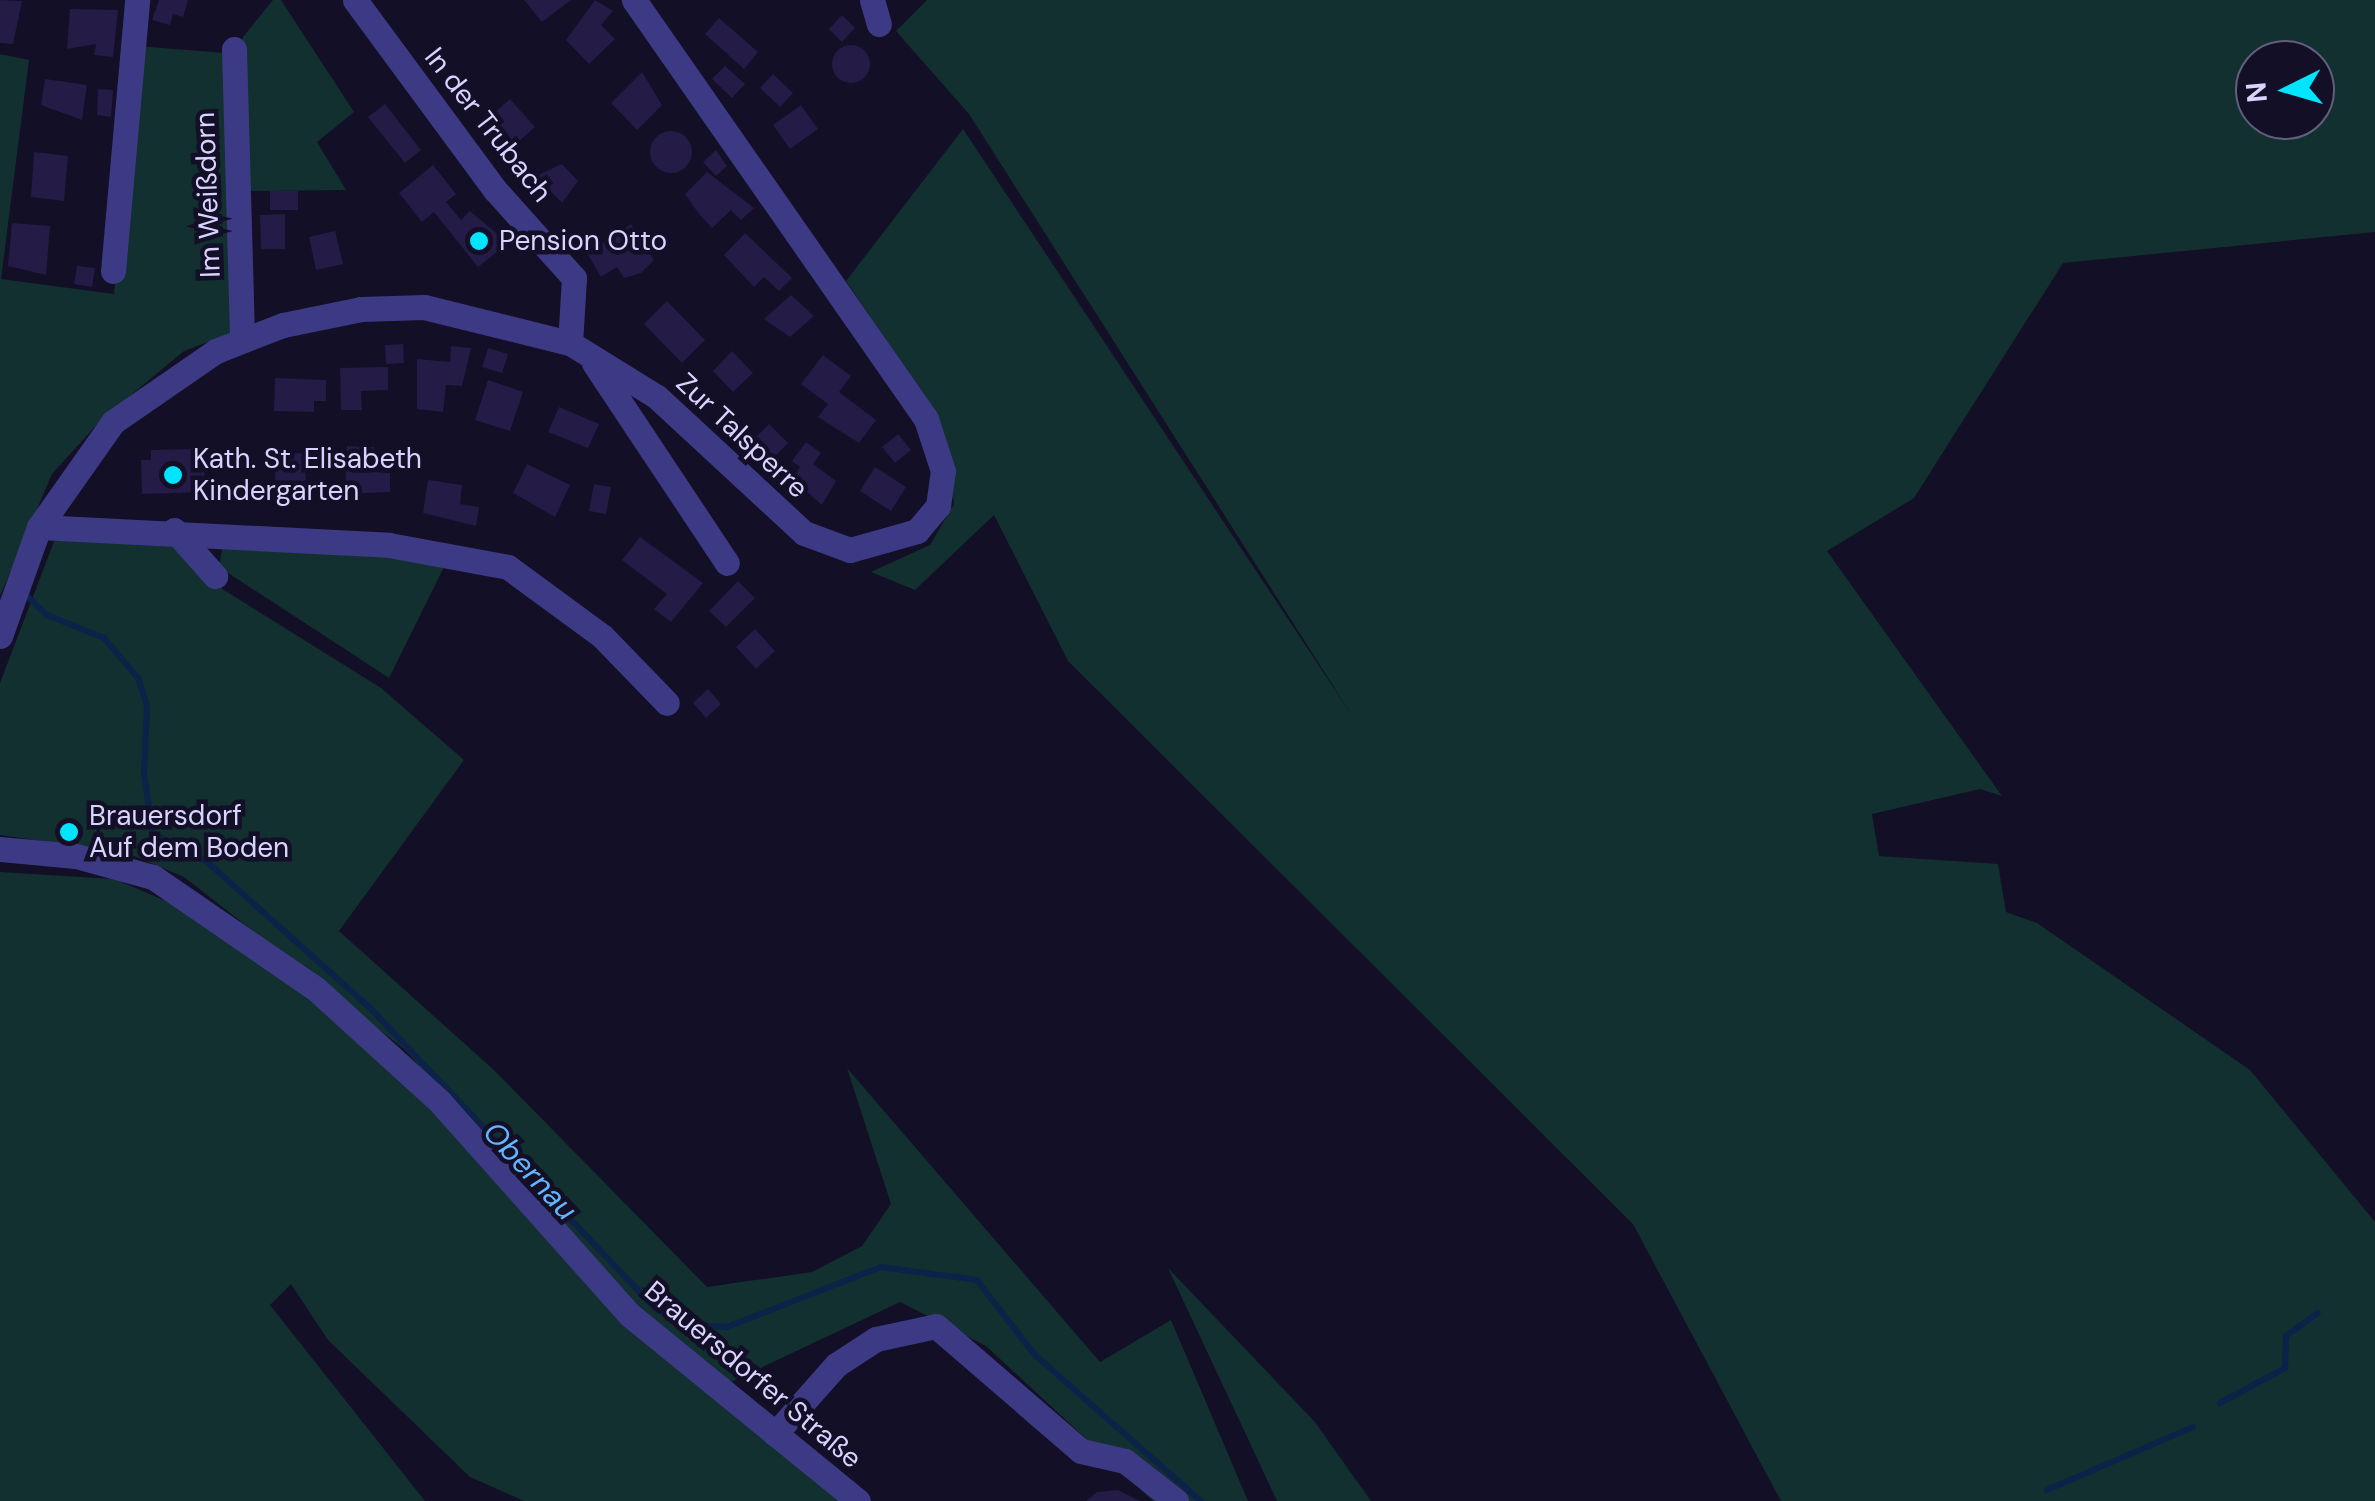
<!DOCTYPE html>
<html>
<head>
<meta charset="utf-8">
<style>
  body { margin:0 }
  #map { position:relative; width:2375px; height:1501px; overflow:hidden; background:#130f26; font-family:"DM Sans",sans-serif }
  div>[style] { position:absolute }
  .green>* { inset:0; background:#12302f }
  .stream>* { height:6px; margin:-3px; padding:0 3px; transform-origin:3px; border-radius:3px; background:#0c2248 }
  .building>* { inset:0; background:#241b47 }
  .round { border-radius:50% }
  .minor>* { height:25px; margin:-12.5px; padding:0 12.5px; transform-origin:12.5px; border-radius:12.5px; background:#3d3a85 }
  .dots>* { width:28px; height:28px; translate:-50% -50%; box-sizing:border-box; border:5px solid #130f26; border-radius:50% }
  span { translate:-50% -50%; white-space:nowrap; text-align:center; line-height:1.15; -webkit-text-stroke:9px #130f26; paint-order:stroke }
  .street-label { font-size:28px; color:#d9d4ff }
  .poi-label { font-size:28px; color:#d9d4ff }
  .left { translate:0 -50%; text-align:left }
  .water-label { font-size:30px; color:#62b6ff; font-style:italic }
  .north { position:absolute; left:2235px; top:40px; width:100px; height:100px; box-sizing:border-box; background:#130f26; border:2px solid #625e7d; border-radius:50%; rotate:265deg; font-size:28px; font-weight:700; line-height:40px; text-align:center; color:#d9d4ff }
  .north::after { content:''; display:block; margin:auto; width:35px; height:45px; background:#00e5ff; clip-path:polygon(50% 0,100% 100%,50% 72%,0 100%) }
</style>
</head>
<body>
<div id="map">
  <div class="green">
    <div style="clip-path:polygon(273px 0,281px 0,354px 112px,317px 142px,346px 190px,248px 191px,240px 41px)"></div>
    <div style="clip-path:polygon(evenodd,927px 0,2375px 0,2375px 232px,2063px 263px,1914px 498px,1827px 551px,2002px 796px,1980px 789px,1872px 814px,1879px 856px,1998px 864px,2006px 912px,2037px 923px,2250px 1070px,2375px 1222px,2375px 1501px,1781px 1501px,1633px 1224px,1068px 661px,994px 515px,915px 590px,871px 572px,930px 545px,954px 504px,939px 418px,846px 281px,963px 129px,1353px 717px,969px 114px,896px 31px,927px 0,2255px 60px,2315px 60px,2315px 120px,2255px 120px,2255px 60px)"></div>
    <div style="clip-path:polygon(136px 46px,226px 53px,237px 331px,184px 351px,101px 420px,52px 474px,0 596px,0 54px,29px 60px,1px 279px,114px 294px)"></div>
    <div style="clip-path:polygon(55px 539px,168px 541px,208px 580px,381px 688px,464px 760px,339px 931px,495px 1071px,707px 1287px,812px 1272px,862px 1246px,891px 1204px,847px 1068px,1100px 1362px,1171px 1320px,1248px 1501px,1153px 1501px,986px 1346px,900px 1302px,729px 1383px,633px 1303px,404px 1049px,184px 877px,127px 853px,0 835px,0 683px)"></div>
    <div style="clip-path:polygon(222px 549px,347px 551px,447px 561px,389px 678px,219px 567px)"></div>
    <div style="clip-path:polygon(0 872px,114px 879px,171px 903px,274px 973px,379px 1053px,841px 1501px,524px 1501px,470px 1477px,328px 1340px,291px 1284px,270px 1305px,425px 1501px,0 1501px)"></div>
    <div style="clip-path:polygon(1168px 1268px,1314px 1421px,1371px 1501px,1277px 1501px)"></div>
  </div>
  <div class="stream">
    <div style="left:24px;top:593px;width:32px;rotate:44deg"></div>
    <div style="left:47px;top:615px;width:61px;rotate:22deg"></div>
    <div style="left:104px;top:638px;width:52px;rotate:49.6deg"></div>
    <div style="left:138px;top:678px;width:28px;rotate:72deg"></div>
    <div style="left:147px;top:705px;width:69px;rotate:92.5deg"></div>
    <div style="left:144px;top:774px;width:61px;rotate:81.5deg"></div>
    <div style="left:153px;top:834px;width:58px;rotate:26.6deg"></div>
    <div style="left:205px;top:860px;width:224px;rotate:41.9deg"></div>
    <div style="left:372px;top:1010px;width:412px;rotate:46.5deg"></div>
    <div style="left:656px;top:1309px;width:37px;rotate:26deg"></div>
    <div style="left:689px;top:1325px;width:38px;rotate:3deg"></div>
    <div style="left:727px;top:1327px;width:165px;rotate:-21.3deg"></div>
    <div style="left:881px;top:1267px;width:97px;rotate:7.7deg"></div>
    <div style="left:977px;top:1280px;width:93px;rotate:52.4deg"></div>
    <div style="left:1034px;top:1354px;width:222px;rotate:41.4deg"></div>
    <div style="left:2220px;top:1403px;width:74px;rotate:-28.3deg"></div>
    <div style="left:2285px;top:1368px;width:32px;rotate:-88deg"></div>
    <div style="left:2286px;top:1336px;width:39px;rotate:-36deg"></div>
    <div style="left:2047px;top:1490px;width:159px;rotate:-23.3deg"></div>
  </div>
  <div class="building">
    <div style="clip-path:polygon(0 0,22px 1px,13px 44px,0 43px)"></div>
    <div style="clip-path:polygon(159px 0,188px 0,183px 17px,173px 14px,170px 25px,152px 20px)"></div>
    <div style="clip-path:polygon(524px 0,571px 0,542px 22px)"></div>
    <div style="clip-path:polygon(595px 0,613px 11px,601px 25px,615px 39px,589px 64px,566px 40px)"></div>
    <div style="clip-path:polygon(70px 9px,118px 10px,113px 57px,94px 55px,96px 44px,67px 49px)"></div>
    <div style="clip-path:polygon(842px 15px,855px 28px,842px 42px,829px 29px)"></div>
    <div style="clip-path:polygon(719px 18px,758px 52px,744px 69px,705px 34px)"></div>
    <div class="round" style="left:832px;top:45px;width:38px;height:38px"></div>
    <div style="clip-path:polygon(725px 66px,745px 84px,732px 98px,712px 79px)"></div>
    <div style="clip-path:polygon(642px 72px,662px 105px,637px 130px,611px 103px)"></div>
    <div style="clip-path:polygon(773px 74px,793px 93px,780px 107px,760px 88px)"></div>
    <div style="clip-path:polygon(45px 79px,87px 85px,82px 120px,41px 105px)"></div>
    <div style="clip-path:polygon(98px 89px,113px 90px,111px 117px,97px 115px)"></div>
    <div style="clip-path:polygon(510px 99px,535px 127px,508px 151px,483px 123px)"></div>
    <div style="clip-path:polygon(385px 104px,421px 150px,405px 163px,368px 117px)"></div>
    <div style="clip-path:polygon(801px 105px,818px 129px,790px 149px,773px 125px)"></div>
    <div class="round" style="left:650px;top:131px;width:42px;height:42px"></div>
    <div style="clip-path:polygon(716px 150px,727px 166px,716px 176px,703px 162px)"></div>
    <div style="clip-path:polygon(34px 152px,68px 156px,64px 201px,31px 197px)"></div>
    <div style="clip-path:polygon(562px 164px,578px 181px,562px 203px,536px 176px)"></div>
    <div style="clip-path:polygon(433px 165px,456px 194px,446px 202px,461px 220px,470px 211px,508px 243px,478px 267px,434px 212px,422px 222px,399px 193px)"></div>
    <div style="clip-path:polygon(707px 172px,754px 208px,741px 220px,731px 210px,712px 228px,699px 214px,685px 194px)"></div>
    <div style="clip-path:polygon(270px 191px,298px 191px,298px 210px,270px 210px)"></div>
    <div style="clip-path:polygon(285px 214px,285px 249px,261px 249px,260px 215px)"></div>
    <div style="clip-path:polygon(12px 223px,50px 226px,46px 275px,8px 266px)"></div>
    <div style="clip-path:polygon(631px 224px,654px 260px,641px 273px,624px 278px,617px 267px,601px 277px,587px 253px)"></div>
    <div style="clip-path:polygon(335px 231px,343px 264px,316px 270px,309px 237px)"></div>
    <div style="clip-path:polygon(745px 233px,792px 278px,779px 291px,764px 277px,754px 287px,724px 255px)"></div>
    <div style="clip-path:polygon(77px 266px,95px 268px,92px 287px,74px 284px)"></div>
    <div style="clip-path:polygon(791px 295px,814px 316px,790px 337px,764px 319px)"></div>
    <div style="clip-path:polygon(667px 301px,705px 340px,682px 363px,644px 324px)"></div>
    <div style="clip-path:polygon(403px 344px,404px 363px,386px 364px,385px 345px)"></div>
    <div style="clip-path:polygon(451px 346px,471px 348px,462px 386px,446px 385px,443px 412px,417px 409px,417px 359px,450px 362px)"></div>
    <div style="clip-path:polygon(488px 348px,508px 354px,502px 373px,482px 367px)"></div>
    <div style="clip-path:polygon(732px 351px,753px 373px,733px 392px,713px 371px)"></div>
    <div style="clip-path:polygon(823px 355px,851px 376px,839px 392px,876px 420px,859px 443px,818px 417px,828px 404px,801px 384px)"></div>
    <div style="clip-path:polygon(388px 367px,388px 390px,361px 391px,362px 410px,341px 410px,340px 368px)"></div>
    <div style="clip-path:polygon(275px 378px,326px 380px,326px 401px,314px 401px,314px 412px,274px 411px)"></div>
    <div style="clip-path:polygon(488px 380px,523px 392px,510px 431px,475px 420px)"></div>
    <div style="clip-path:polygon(559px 407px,599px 424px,588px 448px,548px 432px)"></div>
    <div style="clip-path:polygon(769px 424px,788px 443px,767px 465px,728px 438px,738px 428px,752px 441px)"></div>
    <div style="clip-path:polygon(898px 434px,911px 450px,895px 463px,882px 447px)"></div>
    <div style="clip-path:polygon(806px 442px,821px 453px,813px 464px,836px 481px,822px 505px,792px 479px,800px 467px,792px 461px)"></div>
    <div style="clip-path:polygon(347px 446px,374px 447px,374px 472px,390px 473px,390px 492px,345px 494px)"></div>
    <div style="clip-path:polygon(194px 449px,194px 458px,204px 458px,205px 492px,142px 494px,141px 460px,151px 460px,151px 450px)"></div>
    <div style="clip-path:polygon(303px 453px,308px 496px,277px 497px,273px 454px)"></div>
    <div style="clip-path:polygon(527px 464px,570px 485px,555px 517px,513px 493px)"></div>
    <div style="clip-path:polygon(875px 467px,906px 487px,891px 511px,860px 491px)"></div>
    <div style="clip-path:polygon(428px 480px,462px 485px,460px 504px,479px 507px,476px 526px,423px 513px)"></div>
    <div style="clip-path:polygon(252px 481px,265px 481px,266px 502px,252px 503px)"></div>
    <div style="clip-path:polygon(594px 484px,611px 487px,606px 514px,589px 511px)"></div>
    <div style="clip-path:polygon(640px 537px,703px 583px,671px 622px,654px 609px,667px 594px,622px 560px)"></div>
    <div style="clip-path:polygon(738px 581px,755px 598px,726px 627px,709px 611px)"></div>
    <div style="clip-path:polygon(755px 629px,775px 651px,756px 669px,736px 647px)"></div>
    <div style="clip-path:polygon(708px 689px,721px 704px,706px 718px,693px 703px)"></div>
    <div style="clip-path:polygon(1118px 1490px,1140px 1501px,1086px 1501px,1097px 1492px)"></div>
  </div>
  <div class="minor">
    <div style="left:355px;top:0;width:237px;rotate:53.6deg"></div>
    <div style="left:496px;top:191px;width:117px;rotate:48.1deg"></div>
    <div style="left:574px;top:278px;width:65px;rotate:93.5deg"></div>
    <div style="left:872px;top:0;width:25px;rotate:74deg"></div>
    <div style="left:234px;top:49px;width:291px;rotate:88.4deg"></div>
    <div style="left:113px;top:271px;width:272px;rotate:-84.9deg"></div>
    <div style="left:594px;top:363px;width:240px;rotate:56.4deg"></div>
    <div style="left:39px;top:527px;width:350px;rotate:2.9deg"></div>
    <div style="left:389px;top:545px;width:121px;rotate:10.5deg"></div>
    <div style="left:508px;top:567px;width:117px;rotate:36.3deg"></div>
    <div style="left:602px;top:636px;width:93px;rotate:45.9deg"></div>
    <div style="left:174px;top:530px;width:62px;rotate:48.3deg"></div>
    <div style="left:0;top:636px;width:116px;rotate:-70.3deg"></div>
    <div style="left:39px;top:527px;width:128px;rotate:-54.8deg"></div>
    <div style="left:113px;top:422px;width:125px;rotate:-34.6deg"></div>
    <div style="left:216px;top:351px;width:72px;rotate:-21.2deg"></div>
    <div style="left:283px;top:325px;width:80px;rotate:-11.6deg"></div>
    <div style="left:361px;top:309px;width:63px;rotate:-1.8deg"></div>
    <div style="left:424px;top:307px;width:150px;rotate:13.9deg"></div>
    <div style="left:570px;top:343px;width:102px;rotate:31.8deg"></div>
    <div style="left:657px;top:397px;width:200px;rotate:42.8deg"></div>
    <div style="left:804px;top:533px;width:49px;rotate:20.3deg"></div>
    <div style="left:850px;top:550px;width:70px;rotate:-15.8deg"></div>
    <div style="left:917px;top:531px;width:33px;rotate:-50deg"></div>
    <div style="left:938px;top:506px;width:35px;rotate:-82deg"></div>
    <div style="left:943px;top:471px;width:55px;rotate:-108.1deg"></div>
    <div style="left:926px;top:419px;width:511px;rotate:-124.87deg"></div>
    <div style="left:0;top:849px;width:76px;rotate:5.3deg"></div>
    <div style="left:76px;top:856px;width:80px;rotate:15.3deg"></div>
    <div style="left:153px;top:877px;width:198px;rotate:34.5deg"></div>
    <div style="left:316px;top:989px;width:168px;rotate:42.3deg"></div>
    <div style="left:440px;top:1102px;width:285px;rotate:48.3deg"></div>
    <div style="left:630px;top:1315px;width:294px;rotate:39.2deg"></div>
    <div style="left:775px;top:1434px;width:92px;rotate:-48.5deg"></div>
    <div style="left:836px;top:1365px;width:48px;rotate:-33deg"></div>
    <div style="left:876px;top:1339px;width:61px;rotate:-12.2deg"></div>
    <div style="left:936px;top:1326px;width:191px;rotate:40.8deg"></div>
    <div style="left:1081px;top:1451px;width:45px;rotate:12.8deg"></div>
    <div style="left:1125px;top:1461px;width:65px;rotate:38.1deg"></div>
  </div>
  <div class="dots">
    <div style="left:479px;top:241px;background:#00e5ff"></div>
    <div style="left:173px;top:475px;background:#00e5ff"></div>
    <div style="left:69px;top:832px;background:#00e5ff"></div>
  </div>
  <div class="street-label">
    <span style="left:488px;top:125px;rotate:52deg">In der Trubach</span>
    <span style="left:208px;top:195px;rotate:-92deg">Im Weißdorn</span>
    <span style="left:742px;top:436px;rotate:43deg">Zur Talsperre</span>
    <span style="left:753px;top:1375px;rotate:40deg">Brauersdorfer Straße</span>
  </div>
  <div class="poi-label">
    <span class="left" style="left:499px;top:241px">Pension Otto</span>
    <span class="left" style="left:193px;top:475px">Kath. St. Elisabeth<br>Kindergarten</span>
    <span class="left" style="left:89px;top:832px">Brauersdorf<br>Auf dem Boden</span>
  </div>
  <div class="water-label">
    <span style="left:530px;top:1171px;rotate:47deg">Obernau</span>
  </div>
  <div class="north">N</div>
</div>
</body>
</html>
